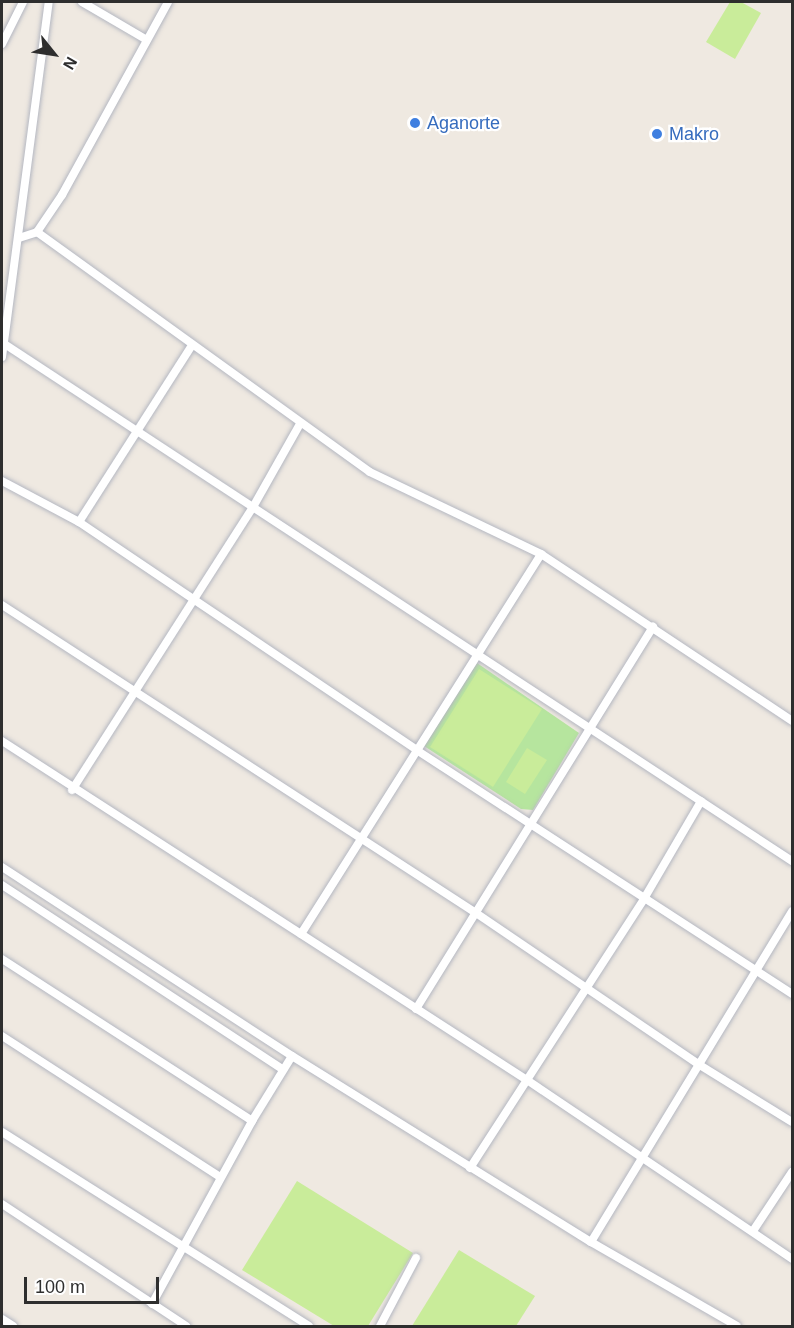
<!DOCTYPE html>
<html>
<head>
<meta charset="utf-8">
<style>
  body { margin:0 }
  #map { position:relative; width:794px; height:1328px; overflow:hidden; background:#efe9e1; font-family:Arial,sans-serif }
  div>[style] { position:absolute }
  .green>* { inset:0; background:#b6e59e }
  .pitch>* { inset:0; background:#c9ec9a }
  .roads { filter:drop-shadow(0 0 2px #b4b7c1) drop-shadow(0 0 2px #b4b7c1) }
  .street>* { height:8px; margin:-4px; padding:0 4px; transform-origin:4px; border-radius:4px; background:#fff }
  .dots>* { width:16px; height:16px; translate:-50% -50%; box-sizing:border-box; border:3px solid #fff; border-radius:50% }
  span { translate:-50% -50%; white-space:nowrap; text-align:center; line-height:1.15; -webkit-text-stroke:4.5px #fff; paint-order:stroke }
  .shop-label { font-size:18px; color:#366cbe }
  .left { translate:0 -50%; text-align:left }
  .frame { position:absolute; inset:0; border:3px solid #2e2e2e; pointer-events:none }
  .north { position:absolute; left:24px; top:24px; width:60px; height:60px; -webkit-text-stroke:4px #fff; paint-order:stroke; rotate:120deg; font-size:16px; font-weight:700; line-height:24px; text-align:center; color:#2e2e2e }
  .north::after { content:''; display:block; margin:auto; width:21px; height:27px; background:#2e2e2e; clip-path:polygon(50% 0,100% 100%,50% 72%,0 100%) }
  .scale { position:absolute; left:24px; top:1277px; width:135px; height:27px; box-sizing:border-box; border:3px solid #2e2e2e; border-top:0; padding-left:8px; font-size:18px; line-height:21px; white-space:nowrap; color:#2e2e2e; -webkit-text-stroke:4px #fff; paint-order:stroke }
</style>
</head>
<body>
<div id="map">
  <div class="green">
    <div style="clip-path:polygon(477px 663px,579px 733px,533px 810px,521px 809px,424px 746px)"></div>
  </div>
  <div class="pitch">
    <div style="clip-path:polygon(730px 2px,741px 2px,761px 13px,735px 59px,706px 42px)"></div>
    <div style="clip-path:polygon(479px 669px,542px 709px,493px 787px,430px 747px)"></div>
    <div style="clip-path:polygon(527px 748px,547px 760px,525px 794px,506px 782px)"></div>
    <div style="clip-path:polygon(297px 1181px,413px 1253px,368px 1326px,334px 1326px,242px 1270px)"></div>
    <div style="clip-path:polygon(459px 1250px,535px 1296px,516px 1326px,412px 1326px)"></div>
  </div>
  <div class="roads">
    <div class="street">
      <div style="left:82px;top:2px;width:75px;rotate:30.3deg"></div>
      <div style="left:2px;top:44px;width:47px;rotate:-63.4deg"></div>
      <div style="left:37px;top:232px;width:410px;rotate:35.8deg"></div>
      <div style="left:370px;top:472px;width:190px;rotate:25.6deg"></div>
      <div style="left:541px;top:554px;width:301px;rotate:33.6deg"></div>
      <div style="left:19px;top:238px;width:19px;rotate:-18deg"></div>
      <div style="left:37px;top:232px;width:45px;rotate:-56deg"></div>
      <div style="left:62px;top:195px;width:220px;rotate:-61.2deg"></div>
      <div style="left:3px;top:343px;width:944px;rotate:33.29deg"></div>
      <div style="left:2px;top:357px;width:358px;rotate:-82.5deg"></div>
      <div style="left:2px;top:481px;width:87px;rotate:28deg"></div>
      <div style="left:79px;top:522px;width:409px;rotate:34deg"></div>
      <div style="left:418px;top:751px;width:446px;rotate:33deg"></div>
      <div style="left:79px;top:522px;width:210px;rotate:-57.4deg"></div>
      <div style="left:2px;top:605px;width:565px;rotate:33.02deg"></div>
      <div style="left:476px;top:913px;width:268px;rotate:34.2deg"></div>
      <div style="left:698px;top:1064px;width:110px;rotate:31.7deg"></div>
      <div style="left:2px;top:741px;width:625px;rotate:32.85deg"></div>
      <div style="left:527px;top:1080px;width:320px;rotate:34deg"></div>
      <div style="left:72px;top:790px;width:336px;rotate:-57.4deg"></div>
      <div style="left:253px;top:507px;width:95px;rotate:-60.5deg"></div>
      <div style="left:2px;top:867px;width:346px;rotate:33.1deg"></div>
      <div style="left:292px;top:1056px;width:352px;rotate:31.9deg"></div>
      <div style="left:591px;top:1242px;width:387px;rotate:-58.7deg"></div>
      <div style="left:2px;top:885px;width:335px;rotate:33.3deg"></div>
      <div style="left:301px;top:934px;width:449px;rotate:-57.7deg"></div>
      <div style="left:2px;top:959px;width:298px;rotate:32.9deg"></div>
      <div style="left:416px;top:1009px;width:450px;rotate:-58.2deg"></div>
      <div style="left:2px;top:1036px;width:260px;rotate:32.9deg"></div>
      <div style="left:2px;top:1132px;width:363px;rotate:32.3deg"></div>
      <div style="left:470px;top:1168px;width:323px;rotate:-57.1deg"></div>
      <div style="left:645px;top:897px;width:111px;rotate:-59.7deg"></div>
      <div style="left:2px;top:1204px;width:221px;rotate:33.5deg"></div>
      <div style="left:753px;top:1231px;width:71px;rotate:-56.5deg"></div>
      <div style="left:591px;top:1242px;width:168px;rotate:29.9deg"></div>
      <div style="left:152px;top:1304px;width:209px;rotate:-61.3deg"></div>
      <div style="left:252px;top:1121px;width:76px;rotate:-58.4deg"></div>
      <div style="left:2px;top:1319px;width:13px;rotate:32deg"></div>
      <div style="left:380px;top:1326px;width:77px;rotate:-62.1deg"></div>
    </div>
  </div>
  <div class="dots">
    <div style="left:415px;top:123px;background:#3f7fe0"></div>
    <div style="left:657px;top:134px;background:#3f7fe0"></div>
  </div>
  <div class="shop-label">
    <span class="left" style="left:427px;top:123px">Aganorte</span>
    <span class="left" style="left:669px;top:134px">Makro</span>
  </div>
  <div class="frame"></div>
  <div class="north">N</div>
  <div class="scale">100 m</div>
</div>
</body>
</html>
